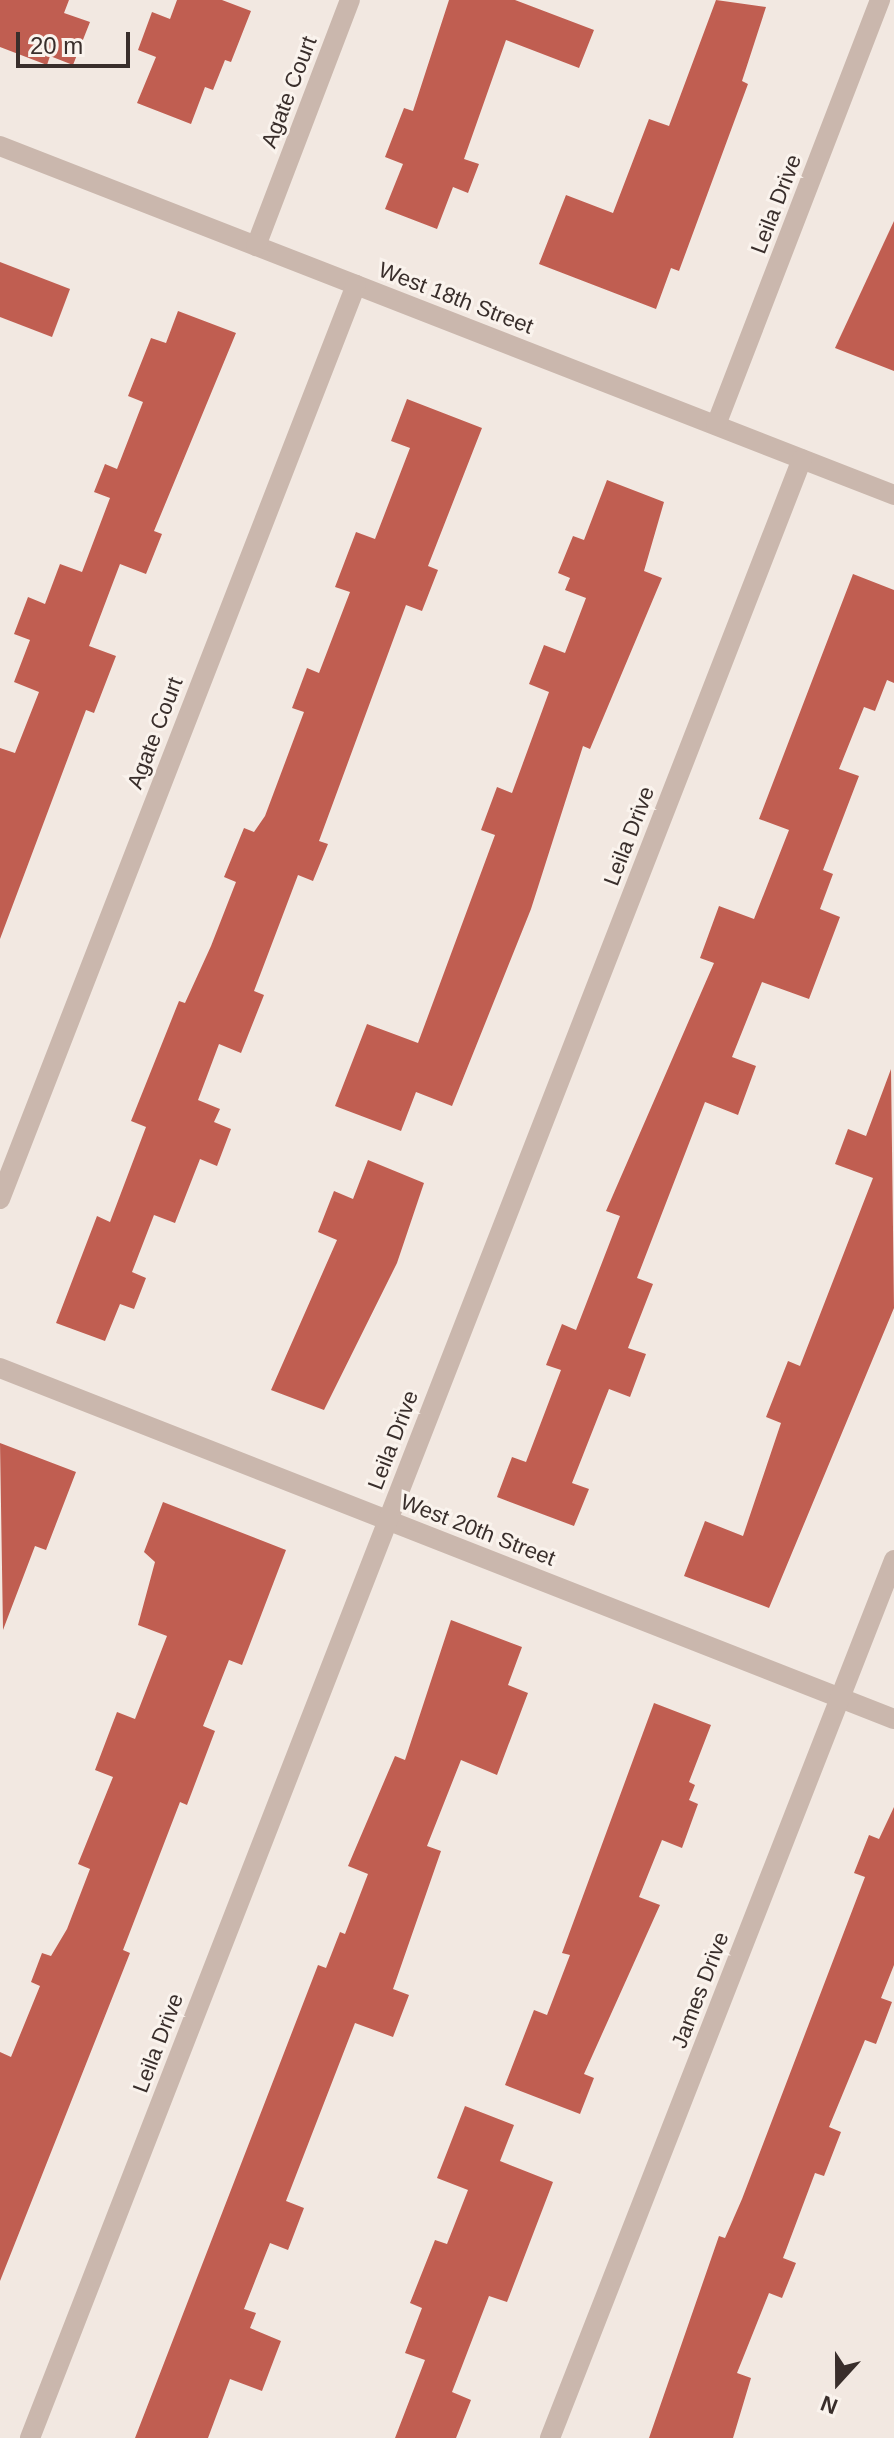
<!DOCTYPE html>
<html>
<head>
<meta charset="utf-8">
<style>
  body { margin:0 }
  #map { position:relative; width:894px; height:2438px; overflow:hidden; background:#f2e8e1; font-family:Arial,sans-serif }
  div>[style] { position:absolute }
  .building>* { inset:0; background:#c05e51 }
  .minor>* { height:20px; margin:-10px; padding:0 10px; transform-origin:10px; border-radius:10px; background:#cab7ad }
  span { translate:-50% -50%; white-space:nowrap; text-align:center; line-height:1.15; -webkit-text-stroke:6px #faf3ed; paint-order:stroke }
  .street-label { font-size:22px; color:#392e2b }
  .north { position:absolute; left:798px; top:2342px; width:80px; height:80px; -webkit-text-stroke:6px #faf3ed; paint-order:stroke; rotate:201deg; font-size:22px; font-weight:700; line-height:32px; text-align:center; color:#392e2b }
  .north::after { content:''; display:block; margin:auto; width:28px; height:36px; background:#392e2b; clip-path:polygon(50% 0,100% 100%,50% 72%,0 100%) }
  .scale { position:absolute; left:16px; top:32px; width:114px; height:36px; box-sizing:border-box; border:4px solid #392e2b; border-top:0; padding-left:10px; font-size:24px; line-height:28px; white-space:nowrap; color:#392e2b; -webkit-text-stroke:6px #faf3ed; paint-order:stroke }
</style>
</head>
<body>
<div id="map">
  <div class="building">
    <div style="clip-path:polygon(0 0,69px 0,64px 13px,90px 22px,73px 65px,50px 56px,47px 65px,0 47px)"></div>
    <div style="clip-path:polygon(177px 0,222px 0,251px 11px,231px 62px,225px 60px,213px 90px,205px 87px,191px 124px,137px 103px,156px 57px,138px 50px,152px 12px,170px 19px)"></div>
    <div style="clip-path:polygon(449px 0,515px 0,594px 30px,579px 68px,506px 40px,464px 159px,479px 164px,468px 193px,453px 187px,437px 229px,385px 209px,403px 164px,385px 157px,404px 108px,413px 111px)"></div>
    <div style="clip-path:polygon(716px 0,766px 7px,742px 81px,748px 84px,679px 271px,671px 268px,656px 309px,539px 264px,566px 195px,613px 213px,649px 119px,669px 126px)"></div>
    <div style="clip-path:polygon(894px 221px,894px 371px,835px 348px)"></div>
    <div style="clip-path:polygon(0 262px,70px 289px,52px 337px,0 317px)"></div>
    <div style="clip-path:polygon(178px 311px,236px 333px,154px 531px,162px 534px,146px 574px,120px 564px,89px 646px,116px 656px,94px 713px,86px 710px,0 939px,0 748px,15px 753px,39px 692px,14px 682px,30px 640px,14px 634px,28px 597px,45px 604px,60px 564px,82px 572px,110px 498px,94px 492px,105px 464px,117px 469px,143px 402px,128px 396px,151px 338px,166px 343px)"></div>
    <div style="clip-path:polygon(407px 399px,482px 428px,428px 566px,438px 570px,422px 611px,406px 605px,319px 841px,328px 844px,313px 881px,298px 875px,254px 991px,264px 995px,241px 1053px,219px 1044px,198px 1100px,220px 1109px,214px 1122px,231px 1129px,217px 1166px,200px 1159px,175px 1223px,154px 1215px,132px 1272px,146px 1278px,134px 1309px,120px 1304px,105px 1341px,56px 1323px,97px 1216px,110px 1222px,146px 1127px,131px 1121px,179px 1001px,185px 1003px,211px 946px,236px 882px,224px 877px,244px 828px,254px 832px,265px 816px,304px 712px,292px 708px,307px 668px,319px 673px,350px 592px,335px 587px,356px 532px,375px 539px,410px 448px,391px 441px)"></div>
    <div style="clip-path:polygon(607px 480px,664px 502px,644px 571px,662px 578px,590px 749px,583px 746px,531px 909px,452px 1106px,416px 1092px,401px 1131px,335px 1106px,367px 1024px,418px 1043px,495px 835px,481px 830px,497px 787px,512px 793px,549px 692px,529px 684px,544px 645px,565px 653px,586px 598px,565px 590px,570px 578px,558px 573px,573px 536px,584px 540px)"></div>
    <div style="clip-path:polygon(853px 574px,894px 590px,894px 683px,887px 680px,875px 711px,864px 707px,839px 769px,859px 776px,823px 870px,833px 874px,820px 909px,840px 917px,809px 999px,762px 982px,732px 1057px,756px 1066px,738px 1115px,705px 1102px,637px 1278px,653px 1284px,628px 1348px,646px 1354px,630px 1397px,609px 1389px,572px 1483px,589px 1489px,574px 1526px,497px 1497px,512px 1457px,526px 1462px,561px 1370px,546px 1365px,562px 1324px,576px 1330px,620px 1216px,606px 1211px,714px 963px,700px 958px,719px 906px,754px 919px,789px 830px,759px 819px)"></div>
    <div style="clip-path:polygon(891px 1069px,894px 1308px,769px 1608px,684px 1576px,705px 1521px,743px 1536px,781px 1423px,766px 1417px,788px 1361px,800px 1366px,873px 1178px,835px 1164px,848px 1129px,866px 1136px)"></div>
    <div style="clip-path:polygon(368px 1160px,424px 1183px,397px 1263px,324px 1410px,271px 1390px,337px 1240px,318px 1232px,334px 1191px,353px 1199px)"></div>
    <div style="clip-path:polygon(0 1443px,76px 1472px,46px 1550px,35px 1546px,3px 1630px)"></div>
    <div style="clip-path:polygon(163px 1502px,286px 1550px,242px 1665px,229px 1660px,203px 1726px,215px 1731px,187px 1805px,180px 1802px,123px 1950px,130px 1953px,0 2281px,0 2052px,11px 2057px,40px 1986px,31px 1982px,42px 1953px,51px 1956px,67px 1929px,90px 1869px,78px 1864px,113px 1777px,95px 1770px,117px 1712px,135px 1719px,167px 1636px,138px 1625px,155px 1562px,144px 1552px)"></div>
    <div style="clip-path:polygon(451px 1620px,522px 1647px,508px 1685px,528px 1693px,497px 1775px,461px 1760px,427px 1846px,441px 1851px,393px 1989px,409px 1995px,393px 2037px,355px 2023px,286px 2201px,304px 2208px,288px 2250px,270px 2243px,244px 2309px,256px 2313px,250px 2328px,281px 2341px,262px 2391px,230px 2379px,208px 2438px,135px 2438px,318px 1965px,326px 1968px,340px 1932px,345px 1934px,368px 1874px,348px 1866px,395px 1756px,405px 1760px)"></div>
    <div style="clip-path:polygon(654px 1703px,711px 1725px,689px 1782px,695px 1785px,689px 1800px,698px 1804px,682px 1848px,662px 1840px,639px 1897px,660px 1905px,584px 2074px,594px 2078px,580px 2114px,505px 2085px,534px 2010px,547px 2015px,570px 1955px,562px 1953px)"></div>
    <div style="clip-path:polygon(894px 1807px,894px 1965px,881px 1998px,892px 2002px,876px 2044px,865px 2040px,829px 2127px,841px 2132px,824px 2176px,815px 2173px,783px 2258px,796px 2263px,782px 2298px,769px 2293px,737px 2373px,751px 2378px,733px 2438px,649px 2438px,719px 2236px,725px 2238px,742px 2199px,865px 1877px,854px 1873px,869px 1835px,879px 1839px)"></div>
    <div style="clip-path:polygon(465px 2106px,514px 2125px,500px 2161px,553px 2182px,507px 2302px,489px 2296px,452px 2392px,471px 2400px,456px 2438px,395px 2438px,425px 2360px,405px 2353px,422px 2308px,410px 2303px,435px 2240px,447px 2244px,468px 2190px,437px 2178px)"></div>
  </div>
  <div class="minor">
    <div style="left:0;top:146px;width:960px;rotate:21.32deg"></div>
    <div style="left:256px;top:246px;width:263px;rotate:-69.1deg"></div>
    <div style="left:716px;top:425px;width:456px;rotate:-68.9deg"></div>
    <div style="left:0;top:1199px;width:981px;rotate:-68.72deg"></div>
    <div style="left:0;top:1368px;width:960px;rotate:21.44deg"></div>
    <div style="left:30px;top:2438px;width:2124px;rotate:-68.69deg"></div>
    <div style="left:550px;top:2438px;width:943px;rotate:-68.6deg"></div>
  </div>
  <div class="street-label">
    <span style="left:289px;top:92px;rotate:-69deg">Agate Court</span>
    <span style="left:776px;top:204px;rotate:-69deg">Leila Drive</span>
    <span style="left:456px;top:298px;rotate:21deg">West 18th Street</span>
    <span style="left:155px;top:733px;rotate:-69deg">Agate Court</span>
    <span style="left:629px;top:836px;rotate:-69deg">Leila Drive</span>
    <span style="left:393px;top:1440px;rotate:-69deg">Leila Drive</span>
    <span style="left:478px;top:1530px;rotate:21deg">West 20th Street</span>
    <span style="left:700px;top:1990px;rotate:-69deg">James Drive</span>
    <span style="left:158px;top:2043px;rotate:-69deg">Leila Drive</span>
  </div>
  <div class="north">N</div>
  <div class="scale">20 m</div>
</div>
</body>
</html>
